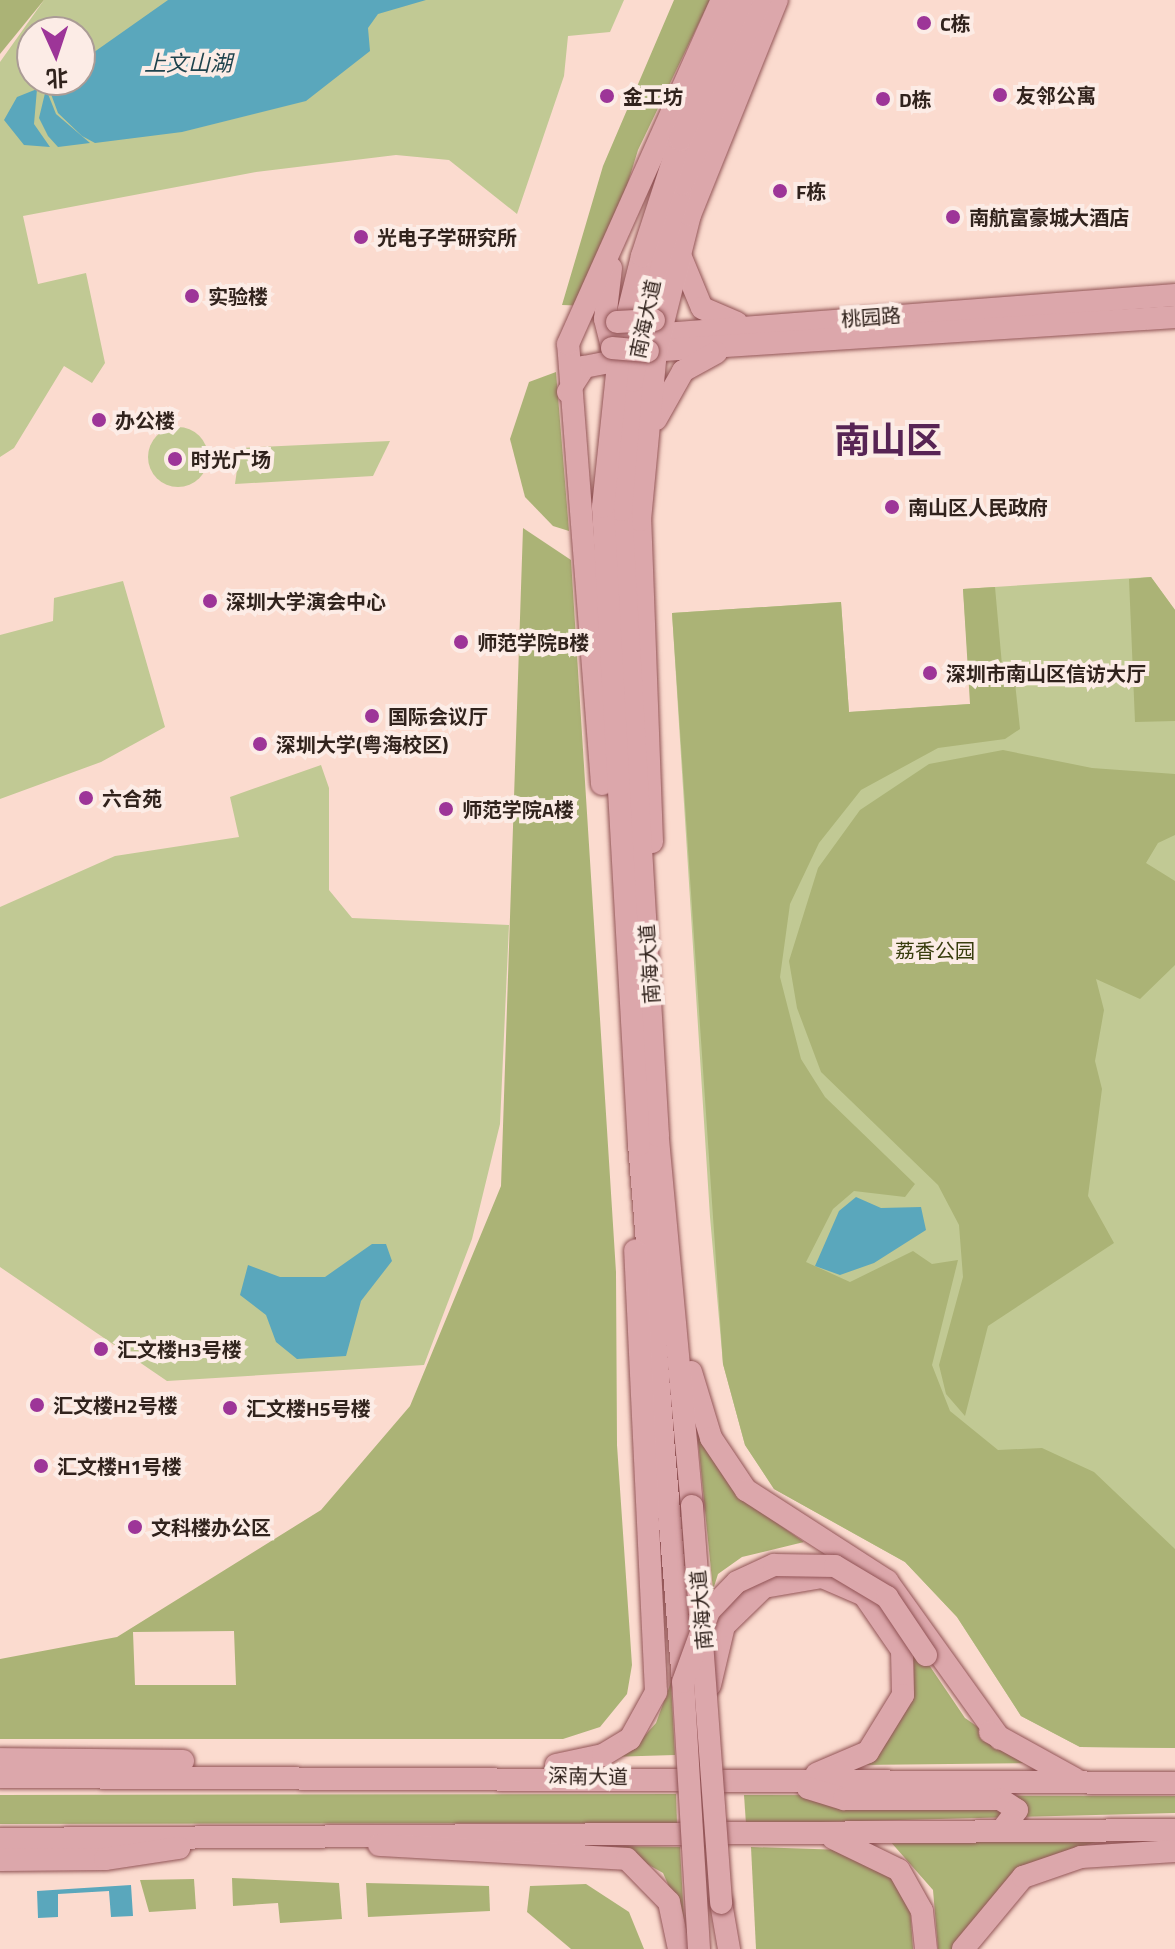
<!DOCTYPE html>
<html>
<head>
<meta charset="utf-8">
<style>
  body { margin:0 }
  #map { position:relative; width:1175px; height:1949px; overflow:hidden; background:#fbdbcf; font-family:"Titillium Web","Noto Sans SC",sans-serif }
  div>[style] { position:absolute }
  .green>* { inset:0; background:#c1c994 }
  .round { border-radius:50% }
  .forest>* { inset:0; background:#abb376 }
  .water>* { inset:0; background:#5aa7bc }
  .roads { filter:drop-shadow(0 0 2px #915355) drop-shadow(0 0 2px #915355) }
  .major>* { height:22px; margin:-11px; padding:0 11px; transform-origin:11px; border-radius:11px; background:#dca7ab }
  .bridges { filter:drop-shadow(0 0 2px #915355) drop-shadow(0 0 2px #915355) }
  .major-bridge>* { height:22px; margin:-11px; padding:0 11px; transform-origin:11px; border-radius:11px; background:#dca7ab }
  .dots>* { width:22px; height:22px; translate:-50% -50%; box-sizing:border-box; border:4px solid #fcece6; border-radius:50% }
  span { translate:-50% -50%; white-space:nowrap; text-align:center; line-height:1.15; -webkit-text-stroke:8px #fcece6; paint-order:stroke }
  .poi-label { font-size:20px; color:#31231d; font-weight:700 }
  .left { translate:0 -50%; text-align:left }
  .street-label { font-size:20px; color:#31231d }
  .park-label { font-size:20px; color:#383d0d }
  .water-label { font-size:22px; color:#1f434d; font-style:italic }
  .town-label { font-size:36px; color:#572454; font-weight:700 }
  .north { position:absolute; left:16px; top:16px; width:80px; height:80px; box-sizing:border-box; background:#fcece6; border:2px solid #ab9c96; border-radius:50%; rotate:177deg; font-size:22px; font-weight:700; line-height:32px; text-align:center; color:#31231d }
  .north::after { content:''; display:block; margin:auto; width:28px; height:36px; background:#9d3598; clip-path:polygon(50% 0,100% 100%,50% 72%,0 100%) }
</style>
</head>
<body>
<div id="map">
  <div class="green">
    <div style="clip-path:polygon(evenodd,44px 0,624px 0,610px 32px,568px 36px,564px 76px,517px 214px,449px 160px,396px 155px,256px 172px,23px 216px,38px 284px,86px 273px,105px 363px,92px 383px,64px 366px,14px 448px,0 457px,0 62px,44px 0,32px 32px,80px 32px,80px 80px,32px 80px,32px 32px)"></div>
    <div class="round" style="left:148px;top:427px;width:60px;height:60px"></div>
    <div style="clip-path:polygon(390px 441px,373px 476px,235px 484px,240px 448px)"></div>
    <div style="clip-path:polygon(1151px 577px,1175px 610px,1175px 1748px,1080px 1747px,1021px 1716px,957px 1617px,905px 1562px,774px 1489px,745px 1445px,723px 1364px,710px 1217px,672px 613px,841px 602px,849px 712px,971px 704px,963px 589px)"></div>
    <div style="clip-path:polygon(123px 581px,165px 727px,101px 762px,0 799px,0 635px,53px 621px,54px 598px)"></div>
    <div style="clip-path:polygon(321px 765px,329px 788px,329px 890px,352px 918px,509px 925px,500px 1124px,472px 1239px,424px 1365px,167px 1381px,0 1267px,0 907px,115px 856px,239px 837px,230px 797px)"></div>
  </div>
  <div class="forest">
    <div style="clip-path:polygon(0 0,44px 0,0 54px)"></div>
    <div style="clip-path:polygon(674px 0,710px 0,638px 150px,590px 306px,562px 305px,603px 166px)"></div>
    <div style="clip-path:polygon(556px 372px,569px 531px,553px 526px,525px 497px,510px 439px,529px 382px)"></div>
    <div style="clip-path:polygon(evenodd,523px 528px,571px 560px,616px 1272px,617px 1445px,632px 1665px,627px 1694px,600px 1727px,563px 1739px,0 1739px,0 1659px,117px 1637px,321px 1510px,410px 1406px,501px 1186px,523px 528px,234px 1631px,236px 1685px,135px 1685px,133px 1632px,234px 1631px)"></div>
    <div style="clip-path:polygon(1151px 577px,1175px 610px,1175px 721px,1135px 722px,1129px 579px)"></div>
    <div style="clip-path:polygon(995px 587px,1002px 665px,1013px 664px,1020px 729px,1005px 739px,938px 748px,861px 790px,819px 843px,790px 904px,780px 977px,801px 1059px,825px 1097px,915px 1184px,905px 1197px,854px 1191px,833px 1209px,806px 1262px,850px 1282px,913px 1251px,932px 1264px,958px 1260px,932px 1365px,950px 1411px,998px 1450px,1042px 1448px,1094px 1472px,1175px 1549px,1175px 1748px,1080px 1747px,1021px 1716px,957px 1617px,905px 1562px,774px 1489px,745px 1445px,723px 1364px,672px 613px,841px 602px,849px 712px,970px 704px,963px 589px)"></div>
    <div style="clip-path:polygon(1003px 750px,1092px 768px,1175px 774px,1175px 835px,1158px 843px,1146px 863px,1175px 881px,1175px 965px,1140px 999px,1096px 979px,1104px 1010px,1095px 1061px,1102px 1089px,1088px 1196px,1114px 1243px,988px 1326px,965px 1416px,946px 1394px,939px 1365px,963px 1277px,959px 1225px,938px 1185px,821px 1072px,797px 1008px,789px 961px,818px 868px,860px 810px,929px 764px)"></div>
    <div style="clip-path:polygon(696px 1421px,750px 1504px,804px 1542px,742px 1557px,718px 1574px,713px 1590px)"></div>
    <div style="clip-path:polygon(906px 1631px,965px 1718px,1030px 1763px,859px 1765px,887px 1742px,906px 1710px)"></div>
    <div style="clip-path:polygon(671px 1682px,675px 1755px,608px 1757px,640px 1741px,656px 1723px)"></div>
    <div style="clip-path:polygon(676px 1794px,677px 1823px,0 1824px,0 1795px)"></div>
    <div style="clip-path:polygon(744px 1795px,1175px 1796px,1175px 1813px,746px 1824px)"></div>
    <div style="clip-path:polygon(1110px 1837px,1043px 1860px,998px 1891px,954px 1949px,938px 1949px,933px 1890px,889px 1840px)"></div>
    <div style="clip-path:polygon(615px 1846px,680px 1847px,684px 1921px,663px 1873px)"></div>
    <div style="clip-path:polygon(751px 1847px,844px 1850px,889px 1874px,910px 1907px,913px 1949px,756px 1949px)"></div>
    <div style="clip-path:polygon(232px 1878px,339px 1883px,342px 1919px,280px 1923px,278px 1903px,233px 1906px)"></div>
    <div style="clip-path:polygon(194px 1879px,196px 1909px,149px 1912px,140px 1880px)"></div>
    <div style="clip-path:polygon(366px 1883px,489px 1886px,490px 1911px,368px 1917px)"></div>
    <div style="clip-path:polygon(586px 1884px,629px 1912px,644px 1949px,571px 1949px,527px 1912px,530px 1886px)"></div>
  </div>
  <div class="water">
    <div style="clip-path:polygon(168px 0,426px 0,378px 14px,368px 28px,370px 51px,306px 101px,182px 132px,95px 143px,82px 136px,58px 113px,48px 86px,80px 80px,80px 62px)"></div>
    <div style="clip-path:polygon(37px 89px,34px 124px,50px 147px,24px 145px,4px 120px,17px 97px)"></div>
    <div style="clip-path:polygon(46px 89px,56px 114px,90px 143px,58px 147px,48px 136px,39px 118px)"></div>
    <div style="clip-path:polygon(856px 1197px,881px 1208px,921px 1207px,926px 1230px,874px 1263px,840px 1275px,815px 1266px,839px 1211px)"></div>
    <div style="clip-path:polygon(372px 1244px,386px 1244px,392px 1261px,361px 1301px,346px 1356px,297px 1359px,276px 1342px,266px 1315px,240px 1295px,248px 1265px,280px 1277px,325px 1277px)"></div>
    <div style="clip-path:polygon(131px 1885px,133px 1916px,111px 1917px,109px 1891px,58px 1894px,58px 1917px,38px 1918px,37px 1891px)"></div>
  </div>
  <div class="roads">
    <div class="major">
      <div style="left:680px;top:255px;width:57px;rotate:67.5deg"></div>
      <div style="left:702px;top:308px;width:38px;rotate:23deg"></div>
      <div style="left:611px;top:268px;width:51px;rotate:96.7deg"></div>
      <div style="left:605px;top:319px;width:30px;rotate:76deg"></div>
      <div style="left:651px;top:335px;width:526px;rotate:-4.37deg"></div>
      <div style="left:648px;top:351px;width:528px;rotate:-3.69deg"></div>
      <div style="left:568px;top:392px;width:30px;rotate:-57deg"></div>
      <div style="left:584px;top:367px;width:26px;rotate:-11deg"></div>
      <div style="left:656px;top:419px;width:55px;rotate:-60.6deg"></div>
      <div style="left:683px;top:371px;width:38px;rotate:-29deg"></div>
      <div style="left:602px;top:784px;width:441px;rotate:-94.4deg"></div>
      <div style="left:568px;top:344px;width:377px;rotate:-65.9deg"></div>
      <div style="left:652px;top:842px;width:322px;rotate:-92.1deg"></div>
      <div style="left:640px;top:520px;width:170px;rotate:-84.6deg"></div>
      <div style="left:656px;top:351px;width:140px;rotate:-76deg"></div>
      <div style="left:690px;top:215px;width:232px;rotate:-68deg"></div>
      <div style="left:691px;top:1372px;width:69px;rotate:73.1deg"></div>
      <div style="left:711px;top:1438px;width:63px;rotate:56.1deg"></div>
      <div style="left:746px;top:1490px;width:168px;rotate:32.8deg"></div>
      <div style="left:887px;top:1581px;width:194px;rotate:54.4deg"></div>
      <div style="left:692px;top:1506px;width:372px;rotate:-95.3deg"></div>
      <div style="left:658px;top:1136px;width:627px;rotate:-93.38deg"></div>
      <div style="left:621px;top:510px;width:129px;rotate:-85.1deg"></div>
      <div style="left:632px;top:381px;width:109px;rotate:-78.4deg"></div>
      <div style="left:654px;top:274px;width:94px;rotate:-72.7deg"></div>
      <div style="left:682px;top:184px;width:200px;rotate:-67deg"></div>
      <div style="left:683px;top:1682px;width:539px;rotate:-94.68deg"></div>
      <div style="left:639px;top:1145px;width:639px;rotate:-93.23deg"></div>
      <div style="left:603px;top:507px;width:163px;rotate:-84deg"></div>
      <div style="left:620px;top:345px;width:92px;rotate:-76.1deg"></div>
      <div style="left:642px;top:256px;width:122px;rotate:-71.9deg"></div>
      <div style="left:680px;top:140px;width:153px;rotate:-66.1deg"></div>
      <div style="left:710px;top:1685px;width:61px;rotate:-76.7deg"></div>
      <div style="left:724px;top:1626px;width:56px;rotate:-44.3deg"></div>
      <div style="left:764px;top:1587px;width:59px;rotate:-9.8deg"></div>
      <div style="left:822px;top:1577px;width:46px;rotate:23.2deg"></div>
      <div style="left:864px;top:1595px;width:67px;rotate:55.4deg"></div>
      <div style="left:902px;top:1650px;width:45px;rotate:88.7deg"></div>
      <div style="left:903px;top:1695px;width:67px;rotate:121.6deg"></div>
      <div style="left:868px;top:1752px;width:56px;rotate:157.1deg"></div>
      <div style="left:990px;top:1732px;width:97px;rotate:28.9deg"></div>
      <div style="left:0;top:1759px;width:183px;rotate:0.6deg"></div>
      <div style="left:556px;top:1765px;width:48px;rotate:-12deg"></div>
      <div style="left:603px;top:1755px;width:31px;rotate:-31deg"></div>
      <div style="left:630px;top:1739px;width:54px;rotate:-61deg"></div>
      <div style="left:656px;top:1692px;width:442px;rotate:-92.7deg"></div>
      <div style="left:0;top:1777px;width:1175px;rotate:0.29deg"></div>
      <div style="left:808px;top:1788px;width:38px;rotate:17deg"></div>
      <div style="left:844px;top:1799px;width:156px"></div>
      <div style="left:1000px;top:1799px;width:20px;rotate:33deg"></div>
      <div style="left:1017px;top:1810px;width:26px;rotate:127deg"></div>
      <div style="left:833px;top:1838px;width:73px;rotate:25.9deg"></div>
      <div style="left:899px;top:1870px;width:47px;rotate:60.7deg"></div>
      <div style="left:922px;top:1911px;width:38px;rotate:84deg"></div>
      <div style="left:0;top:1839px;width:1175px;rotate:-0.44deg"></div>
      <div style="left:379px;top:1845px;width:248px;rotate:3.2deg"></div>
      <div style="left:627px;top:1859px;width:60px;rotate:45.7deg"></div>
      <div style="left:669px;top:1902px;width:48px;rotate:78deg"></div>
      <div style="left:0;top:1860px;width:105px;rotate:-0.5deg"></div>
      <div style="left:105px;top:1859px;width:75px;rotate:-8.5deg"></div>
      <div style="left:721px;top:1903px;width:47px;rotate:80.1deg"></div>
      <div style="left:963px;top:1949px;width:94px;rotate:-50.2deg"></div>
      <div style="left:1023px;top:1877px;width:61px;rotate:-19deg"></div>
      <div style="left:1081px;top:1857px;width:94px;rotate:-3.7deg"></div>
    </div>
  </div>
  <div class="bridges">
    <div class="major-bridge">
      <div style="left:617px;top:322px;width:37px;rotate:-3deg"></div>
      <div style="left:612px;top:348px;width:36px;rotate:5deg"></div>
      <div style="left:692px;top:1506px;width:398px;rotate:85.8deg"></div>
      <div style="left:699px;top:1949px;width:267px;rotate:-93.4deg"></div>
      <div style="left:683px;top:1682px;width:76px;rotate:-69.9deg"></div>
      <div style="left:709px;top:1611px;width:40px;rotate:-46deg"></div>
      <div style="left:737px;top:1582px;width:41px;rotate:-24.7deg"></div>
      <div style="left:774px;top:1565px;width:61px;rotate:0.9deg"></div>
      <div style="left:835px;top:1566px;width:61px;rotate:30.8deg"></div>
      <div style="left:887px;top:1597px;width:70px;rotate:56.1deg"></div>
    </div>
  </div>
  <div class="dots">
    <div style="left:924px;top:23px;background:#9d3598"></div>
    <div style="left:1000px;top:95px;background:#9d3598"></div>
    <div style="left:607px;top:96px;background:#9d3598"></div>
    <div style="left:883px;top:99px;background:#9d3598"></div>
    <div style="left:780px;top:191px;background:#9d3598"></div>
    <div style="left:953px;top:217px;background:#9d3598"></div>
    <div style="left:361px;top:237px;background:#9d3598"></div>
    <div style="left:192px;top:296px;background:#9d3598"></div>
    <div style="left:99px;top:420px;background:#9d3598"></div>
    <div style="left:175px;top:459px;background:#9d3598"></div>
    <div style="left:892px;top:507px;background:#9d3598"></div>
    <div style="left:210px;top:601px;background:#9d3598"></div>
    <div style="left:461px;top:642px;background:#9d3598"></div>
    <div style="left:930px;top:673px;background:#9d3598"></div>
    <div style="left:372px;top:716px;background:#9d3598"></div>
    <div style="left:260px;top:744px;background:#9d3598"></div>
    <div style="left:86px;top:798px;background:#9d3598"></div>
    <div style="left:446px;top:809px;background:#9d3598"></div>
    <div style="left:101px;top:1349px;background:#9d3598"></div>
    <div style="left:37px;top:1405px;background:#9d3598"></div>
    <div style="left:230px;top:1408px;background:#9d3598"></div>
    <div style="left:41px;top:1466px;background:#9d3598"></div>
    <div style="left:135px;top:1527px;background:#9d3598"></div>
  </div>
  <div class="poi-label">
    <span class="left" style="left:940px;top:23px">C栋</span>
    <span class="left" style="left:1016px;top:95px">友邻公寓</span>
    <span class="left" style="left:623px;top:96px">金工坊</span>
    <span class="left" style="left:899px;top:99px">D栋</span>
    <span class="left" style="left:796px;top:191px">F栋</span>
    <span class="left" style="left:969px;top:217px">南航富豪城大酒店</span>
    <span class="left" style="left:377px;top:237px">光电子学研究所</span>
    <span class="left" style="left:208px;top:296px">实验楼</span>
    <span class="left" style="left:115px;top:420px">办公楼</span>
    <span class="left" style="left:191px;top:459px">时光广场</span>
    <span class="left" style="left:908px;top:507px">南山区人民政府</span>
    <span class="left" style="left:226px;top:601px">深圳大学演会中心</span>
    <span class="left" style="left:477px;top:642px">师范学院B楼</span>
    <span class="left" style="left:946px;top:673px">深圳市南山区信访大厅</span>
    <span class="left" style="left:388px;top:716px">国际会议厅</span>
    <span class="left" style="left:276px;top:744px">深圳大学(粤海校区)</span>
    <span class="left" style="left:102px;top:798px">六合苑</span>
    <span class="left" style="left:462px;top:809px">师范学院A楼</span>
    <span class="left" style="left:117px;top:1349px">汇文楼H3号楼</span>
    <span class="left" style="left:53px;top:1405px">汇文楼H2号楼</span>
    <span class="left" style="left:246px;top:1408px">汇文楼H5号楼</span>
    <span class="left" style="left:57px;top:1466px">汇文楼H1号楼</span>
    <span class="left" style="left:151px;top:1527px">文科楼办公区</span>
  </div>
  <div class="street-label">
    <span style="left:871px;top:317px;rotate:-4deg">桃园路</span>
    <span style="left:645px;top:319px;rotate:-78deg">南海大道</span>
    <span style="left:649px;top:964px;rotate:-94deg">南海大道</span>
    <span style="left:701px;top:1610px;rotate:-95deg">南海大道</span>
    <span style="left:588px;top:1776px;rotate:1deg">深南大道</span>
  </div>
  <div class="park-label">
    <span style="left:935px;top:950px">荔香公园</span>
  </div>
  <div class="water-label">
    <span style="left:188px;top:64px">上文山湖</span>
  </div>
  <div class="town-label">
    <span style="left:888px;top:440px">南山区</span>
  </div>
  <div class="north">北</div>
</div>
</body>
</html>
